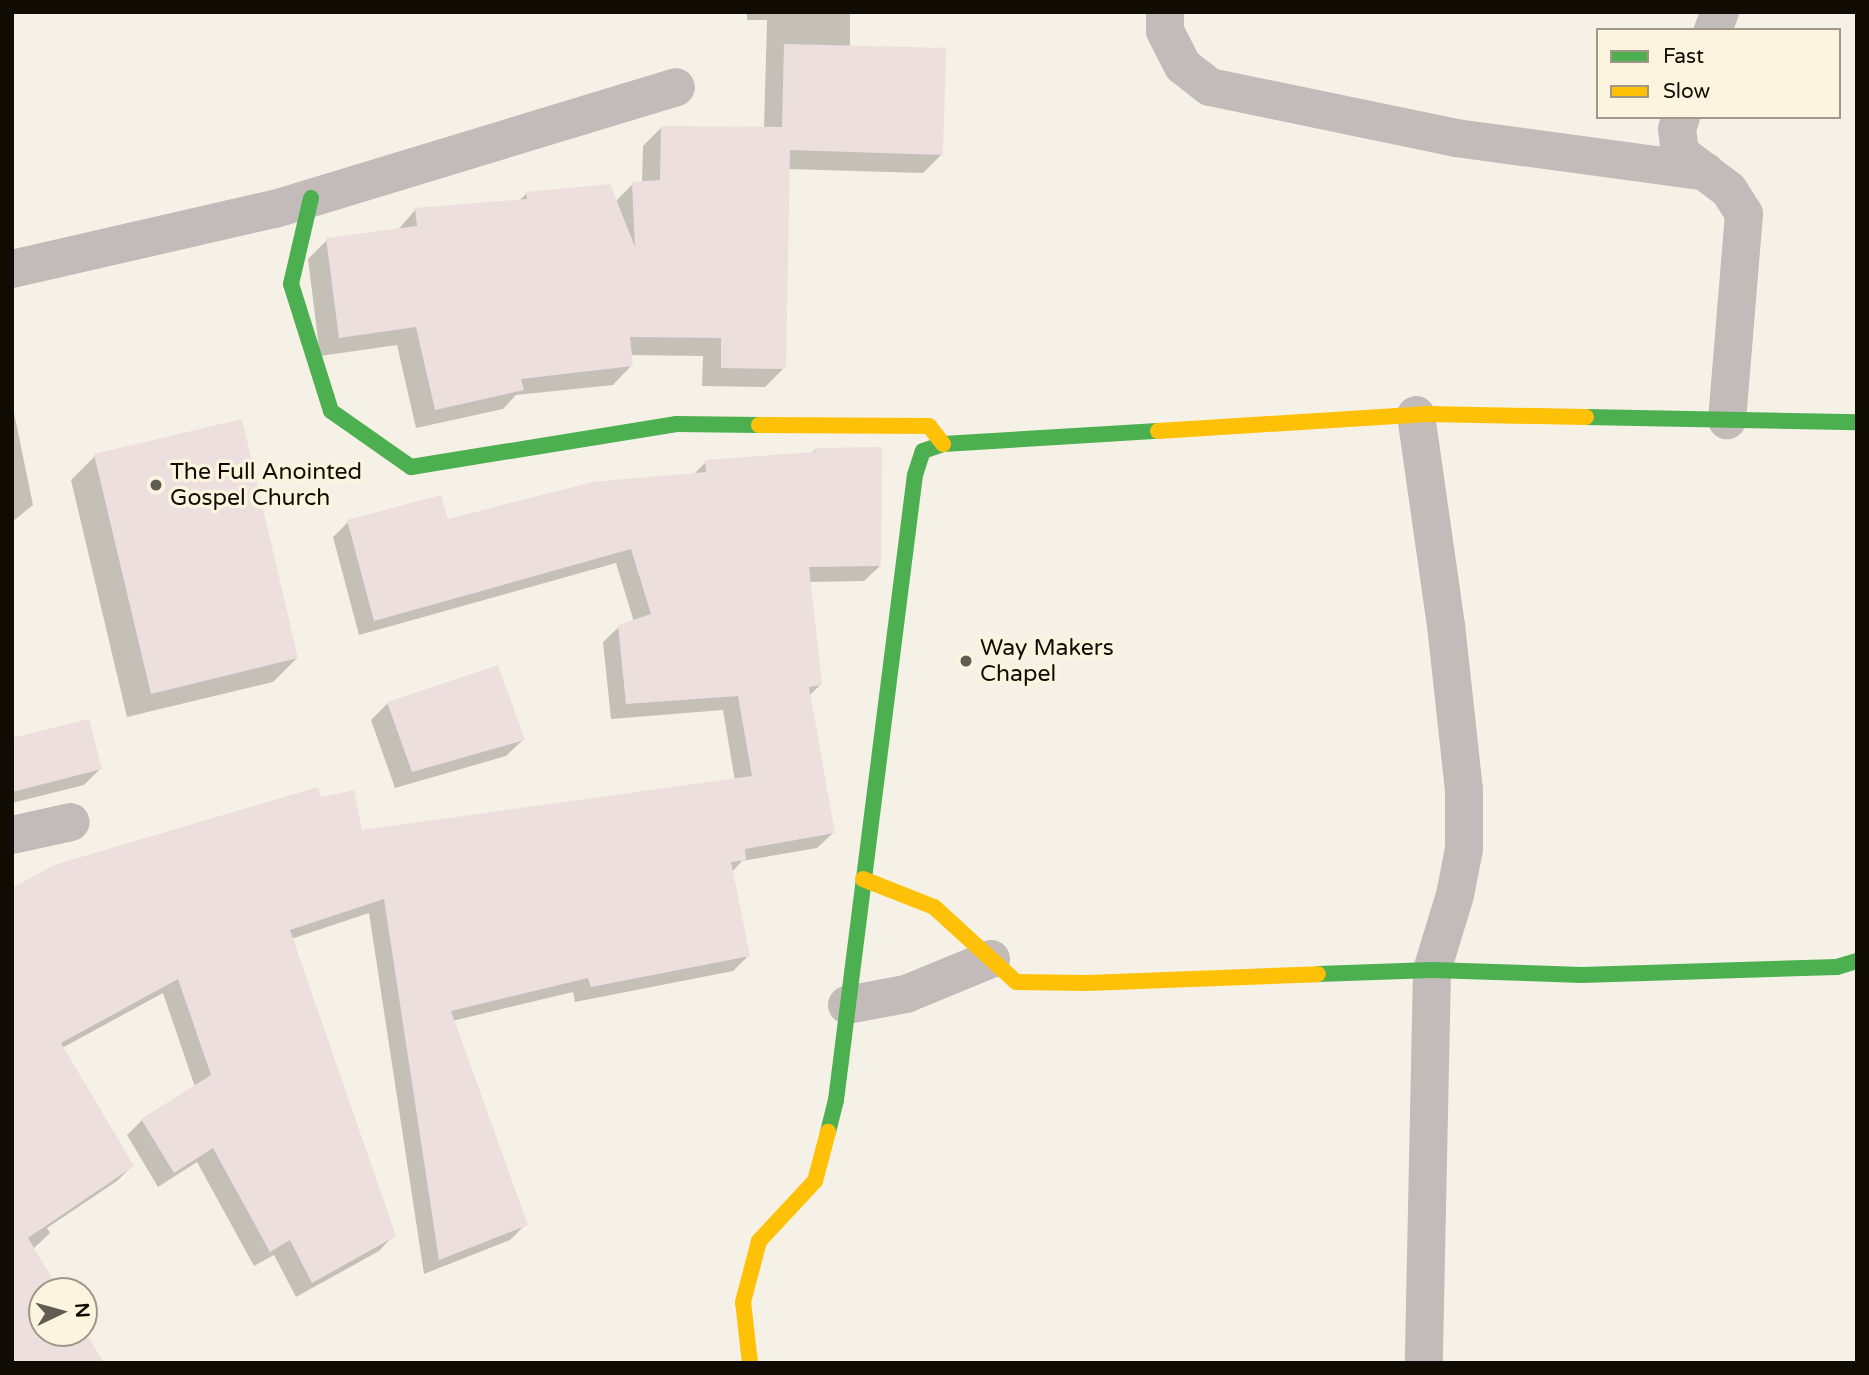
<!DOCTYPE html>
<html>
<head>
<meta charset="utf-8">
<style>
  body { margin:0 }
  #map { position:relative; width:1869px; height:1375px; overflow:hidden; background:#f6f1e6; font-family:"Varela Round",sans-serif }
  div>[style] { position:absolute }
  .shadow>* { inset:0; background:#0003 }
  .building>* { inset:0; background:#ecdfde }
  .street>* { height:38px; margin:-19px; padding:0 19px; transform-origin:19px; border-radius:19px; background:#c3baba }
  .fast>* { height:16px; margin:-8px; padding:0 8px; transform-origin:8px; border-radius:8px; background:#4caf50 }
  .slow>* { height:16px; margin:-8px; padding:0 8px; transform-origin:8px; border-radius:8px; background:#ffc107 }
  .dots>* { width:19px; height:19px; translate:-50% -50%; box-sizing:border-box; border:4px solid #fdf4df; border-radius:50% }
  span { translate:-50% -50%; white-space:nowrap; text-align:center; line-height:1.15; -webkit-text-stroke:7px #fdf4df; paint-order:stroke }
  .poi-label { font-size:23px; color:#110c03 }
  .left { translate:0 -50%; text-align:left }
  .frame { position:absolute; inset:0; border:14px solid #110c03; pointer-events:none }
  .legend { position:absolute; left:1596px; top:28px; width:245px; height:91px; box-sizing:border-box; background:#fdf4df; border:2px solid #9f9787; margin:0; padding:9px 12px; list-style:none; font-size:21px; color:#110c03 }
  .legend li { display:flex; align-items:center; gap:14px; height:35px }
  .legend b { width:35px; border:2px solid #9f9787 }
  .north { position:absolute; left:28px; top:1277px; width:70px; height:70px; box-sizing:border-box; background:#fdf4df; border:2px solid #9f9787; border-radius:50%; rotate:85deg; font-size:19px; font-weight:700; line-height:28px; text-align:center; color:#110c03 }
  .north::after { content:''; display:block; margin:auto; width:24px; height:32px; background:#615c52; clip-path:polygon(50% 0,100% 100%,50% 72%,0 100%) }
</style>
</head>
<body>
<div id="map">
  <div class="shadow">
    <div style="clip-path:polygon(747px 12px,850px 12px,850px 48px,942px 154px,923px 173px,788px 169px,784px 368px,765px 387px,702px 386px,703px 356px,630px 355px,631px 366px,613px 385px,516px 395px,503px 409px,416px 428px,397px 345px,320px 356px,308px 259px,327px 240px,397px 231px,416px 209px,519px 201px,527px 193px,615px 202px,633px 184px,642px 183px,643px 146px,662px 127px,764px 129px,767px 20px,747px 20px)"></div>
    <div style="clip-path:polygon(12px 403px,33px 505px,12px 522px)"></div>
    <div style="clip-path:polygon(815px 450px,880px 566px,864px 581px,809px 582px,820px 685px,809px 696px,833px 833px,817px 848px,742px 861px,731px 873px,748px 956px,733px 971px,575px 1002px,573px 992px,452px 1021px,526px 1224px,510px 1240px,424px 1274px,369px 913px,291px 939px,394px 1235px,379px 1251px,296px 1297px,274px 1255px,254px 1266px,197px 1162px,158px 1187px,127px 1135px,142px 1120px,195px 1087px,163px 993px,62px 1048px,132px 1166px,117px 1181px,47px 1228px,50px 1233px,33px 1249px,58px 1291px,42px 1291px,42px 1333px,84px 1333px,12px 1363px,12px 890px,319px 799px,360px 832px,735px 781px,723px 710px,611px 719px,603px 642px,619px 627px,634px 622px,616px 563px,359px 635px,333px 537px,348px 522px,446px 521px,693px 475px,706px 462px,811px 454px)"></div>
    <div style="clip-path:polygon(95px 456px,297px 658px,273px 682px,127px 717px,71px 480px)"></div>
    <div style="clip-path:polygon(388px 703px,523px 740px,506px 756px,395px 788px,371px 720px)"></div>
    <div style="clip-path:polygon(12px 740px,100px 769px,84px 785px,12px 803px)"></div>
  </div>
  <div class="building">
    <div style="clip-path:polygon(784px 44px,946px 48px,943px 155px,790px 150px,786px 369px,721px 368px,721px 338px,630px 337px,633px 366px,521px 379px,524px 390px,435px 410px,416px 327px,339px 338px,326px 238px,417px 226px,415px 208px,527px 199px,526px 192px,610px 184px,635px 247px,632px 182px,660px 180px,661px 126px,782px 127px)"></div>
    <div style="clip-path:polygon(242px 419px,298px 658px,151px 694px,94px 454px)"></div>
    <div style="clip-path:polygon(882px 447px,881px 566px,809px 567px,822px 685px,809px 687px,835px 833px,745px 849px,746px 860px,731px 862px,750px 956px,591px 987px,588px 978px,451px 1011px,528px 1225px,439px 1260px,384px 899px,290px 930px,396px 1236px,312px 1283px,290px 1240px,270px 1252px,213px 1148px,174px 1173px,141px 1119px,211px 1075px,178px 979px,61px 1043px,134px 1166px,28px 1238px,60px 1291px,42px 1291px,42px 1333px,84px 1333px,84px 1330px,104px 1363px,12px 1363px,12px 888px,54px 865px,318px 787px,321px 797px,354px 790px,362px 830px,752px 776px,738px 696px,626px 704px,618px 625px,651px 614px,631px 549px,374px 621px,347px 520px,441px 495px,448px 519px,592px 482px,706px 472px,705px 460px,815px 452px,815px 448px)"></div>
    <div style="clip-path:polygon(498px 665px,525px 740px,412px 772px,387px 702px)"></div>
    <div style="clip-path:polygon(89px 719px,102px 769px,12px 792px,12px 738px)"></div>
  </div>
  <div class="street">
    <div style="left:1165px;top:12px;width:19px;rotate:90deg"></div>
    <div style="left:1165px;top:31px;width:39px;rotate:63deg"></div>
    <div style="left:1183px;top:66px;width:34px;rotate:38deg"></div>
    <div style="left:1210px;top:87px;width:251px;rotate:11.7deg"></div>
    <div style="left:1456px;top:138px;width:252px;rotate:7.7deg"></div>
    <div style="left:1713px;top:30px;width:19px;rotate:-69deg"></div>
    <div style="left:1681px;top:117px;width:13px;rotate:108deg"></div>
    <div style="left:1677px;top:129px;width:24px;rotate:83deg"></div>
    <div style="left:1680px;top:153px;width:61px;rotate:37.1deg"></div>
    <div style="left:1729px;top:190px;width:28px;rotate:58deg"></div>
    <div style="left:1744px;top:214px;width:207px;rotate:94.7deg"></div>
    <div style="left:12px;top:269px;width:270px;rotate:-12.9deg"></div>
    <div style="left:275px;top:209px;width:419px;rotate:-16.9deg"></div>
    <div style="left:1416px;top:415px;width:212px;rotate:81.9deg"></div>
    <div style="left:1446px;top:625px;width:166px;rotate:83.8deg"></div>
    <div style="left:1464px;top:790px;width:59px;rotate:90deg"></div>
    <div style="left:1464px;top:849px;width:47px;rotate:101.1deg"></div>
    <div style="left:1455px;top:895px;width:78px;rotate:107deg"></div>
    <div style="left:1432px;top:970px;width:393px;rotate:91.2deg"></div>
    <div style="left:12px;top:835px;width:60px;rotate:-12.4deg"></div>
    <div style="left:847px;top:1005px;width:60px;rotate:-10.6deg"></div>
    <div style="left:906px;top:994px;width:92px;rotate:-22.4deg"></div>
  </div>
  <div class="fast">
    <div style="left:311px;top:198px;width:88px;rotate:103.1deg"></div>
    <div style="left:291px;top:284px;width:133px;rotate:72.5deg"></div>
    <div style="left:331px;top:411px;width:98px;rotate:35deg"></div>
    <div style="left:411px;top:467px;width:269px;rotate:-9.2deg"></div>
    <div style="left:677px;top:424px;width:82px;rotate:0.7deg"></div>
    <div style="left:1586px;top:417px;width:271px;rotate:1.1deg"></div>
    <div style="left:1318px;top:974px;width:114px;rotate:-2deg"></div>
    <div style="left:1432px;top:970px;width:150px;rotate:1.9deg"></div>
    <div style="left:1582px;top:975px;width:255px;rotate:-1.8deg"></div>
    <div style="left:1837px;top:967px;width:21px;rotate:-17deg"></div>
    <div style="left:828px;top:1132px;width:33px;rotate:-76deg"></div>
    <div style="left:836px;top:1100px;width:630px;rotate:-82.8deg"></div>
    <div style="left:915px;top:475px;width:25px;rotate:-72deg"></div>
    <div style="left:923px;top:451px;width:21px;rotate:-19deg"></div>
    <div style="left:943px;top:444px;width:215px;rotate:-3.5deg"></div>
  </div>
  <div class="slow">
    <div style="left:759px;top:425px;width:170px;rotate:0.3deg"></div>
    <div style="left:929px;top:426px;width:23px;rotate:52deg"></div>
    <div style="left:1158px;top:431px;width:270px;rotate:-3.6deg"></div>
    <div style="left:1427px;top:414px;width:159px;rotate:1.1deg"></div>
    <div style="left:863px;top:879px;width:76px;rotate:21.5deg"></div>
    <div style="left:934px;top:907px;width:111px;rotate:42.4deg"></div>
    <div style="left:1016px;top:982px;width:71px;rotate:0.8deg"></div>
    <div style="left:1087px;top:983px;width:231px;rotate:-2.2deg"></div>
    <div style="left:750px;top:1363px;width:61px;rotate:-96.5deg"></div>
    <div style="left:743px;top:1302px;width:63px;rotate:-75.3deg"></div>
    <div style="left:759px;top:1241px;width:82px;rotate:-47deg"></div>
    <div style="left:815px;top:1181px;width:51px;rotate:-75.1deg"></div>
  </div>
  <div class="dots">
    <div style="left:156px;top:485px;background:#615c52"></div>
    <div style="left:966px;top:661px;background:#615c52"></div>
  </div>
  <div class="poi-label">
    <span class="left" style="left:170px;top:485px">The Full Anointed<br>Gospel Church</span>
    <span class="left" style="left:980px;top:661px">Way Makers<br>Chapel</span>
  </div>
  <div class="frame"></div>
  <ul class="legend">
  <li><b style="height:9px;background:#4caf50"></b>Fast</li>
  <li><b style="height:9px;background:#ffc107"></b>Slow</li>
  </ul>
  <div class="north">N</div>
</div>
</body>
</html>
